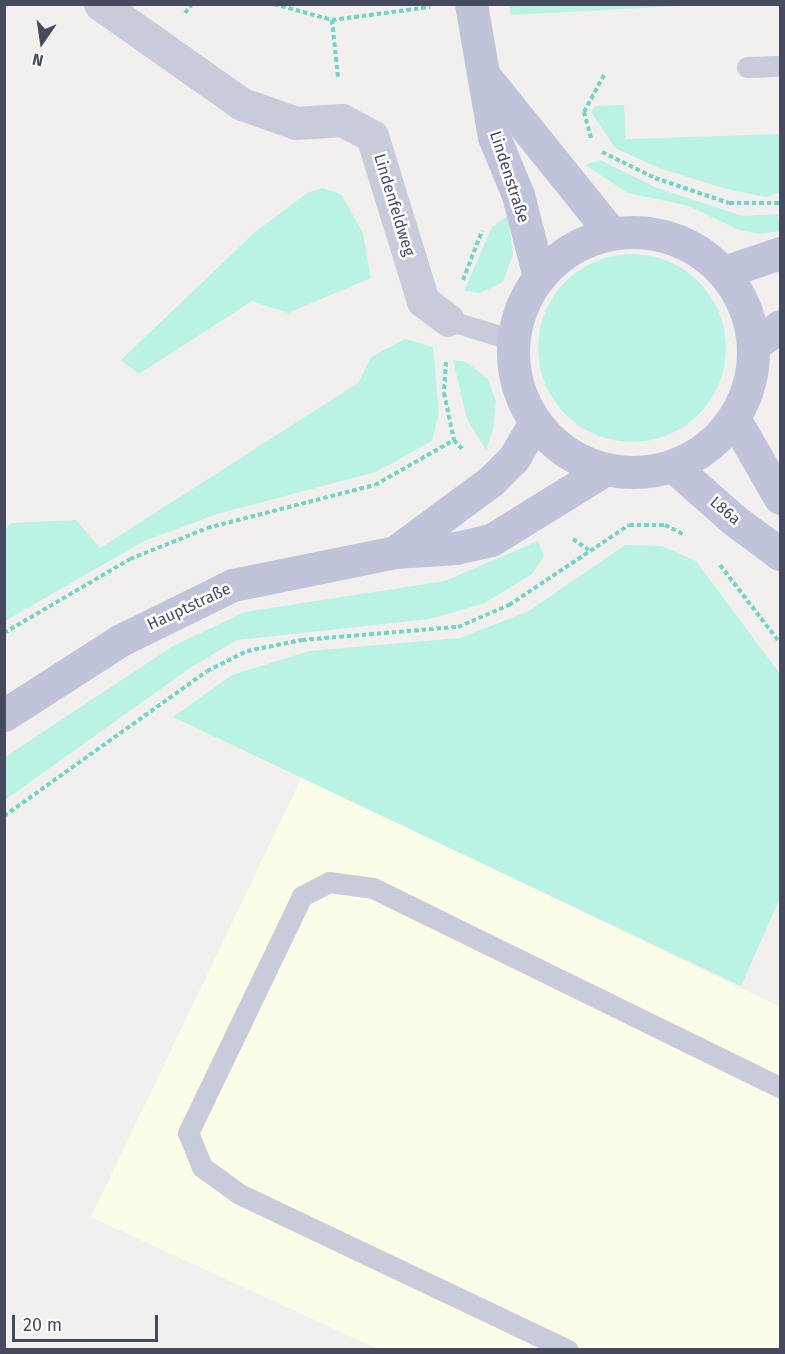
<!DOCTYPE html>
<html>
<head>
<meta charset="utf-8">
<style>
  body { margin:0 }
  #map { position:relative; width:785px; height:1354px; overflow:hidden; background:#f2f0ef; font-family:"Fira Sans",sans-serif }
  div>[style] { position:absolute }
  .commercial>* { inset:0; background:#fcfde8 }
  .green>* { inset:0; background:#baf3e4 }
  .round { border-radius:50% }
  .path>* { height:4px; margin-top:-2px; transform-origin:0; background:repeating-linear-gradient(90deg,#70d4c6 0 4.5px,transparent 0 7.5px) }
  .lane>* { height:21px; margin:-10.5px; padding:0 10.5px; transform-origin:10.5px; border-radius:10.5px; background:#c8cbda }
  .street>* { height:33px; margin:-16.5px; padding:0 16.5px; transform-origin:16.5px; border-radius:16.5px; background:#c8cbda }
  .secondary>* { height:33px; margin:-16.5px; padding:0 16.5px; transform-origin:16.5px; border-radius:16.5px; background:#c0c4da }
  .secondary>.ring { margin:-16.5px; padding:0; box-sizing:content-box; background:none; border:33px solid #c0c4da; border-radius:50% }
  span { translate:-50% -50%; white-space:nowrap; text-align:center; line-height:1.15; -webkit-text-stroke:5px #fff; paint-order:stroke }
  .street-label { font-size:16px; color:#464a5e }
  .frame { position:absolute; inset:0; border:6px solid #464a5e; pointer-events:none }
  .north { position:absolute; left:12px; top:12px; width:60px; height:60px; -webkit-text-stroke:4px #fff; paint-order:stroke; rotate:193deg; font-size:16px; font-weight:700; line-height:24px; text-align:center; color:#464a5e }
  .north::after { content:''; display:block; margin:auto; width:21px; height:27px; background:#464a5e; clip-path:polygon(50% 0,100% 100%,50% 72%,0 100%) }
  .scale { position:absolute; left:12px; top:1315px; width:146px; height:27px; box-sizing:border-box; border:3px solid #464a5e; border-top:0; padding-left:8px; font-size:18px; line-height:21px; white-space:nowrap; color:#464a5e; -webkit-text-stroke:4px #fff; paint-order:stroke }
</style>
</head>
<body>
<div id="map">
  <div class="commercial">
    <div style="clip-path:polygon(302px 777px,780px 1007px,780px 1349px,378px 1349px,91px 1217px)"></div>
  </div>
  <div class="green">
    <div style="clip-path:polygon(509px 5px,697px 4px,697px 5px,511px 15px)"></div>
    <div style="clip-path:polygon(624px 105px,626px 139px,780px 134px,780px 192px,766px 197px,726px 189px,659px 168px,615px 148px,591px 112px,595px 106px)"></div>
    <div style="clip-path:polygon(600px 160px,657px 188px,743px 216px,778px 214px,780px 231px,760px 234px,739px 230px,689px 206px,628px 193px,585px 165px)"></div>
    <div style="clip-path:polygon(322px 188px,341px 194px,363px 233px,371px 278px,288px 313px,252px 301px,139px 374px,121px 360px,255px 232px,307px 193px)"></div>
    <div style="clip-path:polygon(508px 216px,513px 255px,503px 282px,480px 293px,464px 291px,492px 227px)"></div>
    <div class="round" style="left:538px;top:254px;width:188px;height:188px"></div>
    <div style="clip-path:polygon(405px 339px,433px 347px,439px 414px,432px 441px,376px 472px,217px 514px,144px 541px,5px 621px,5px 530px,11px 523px,76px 520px,100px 548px,358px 383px,371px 357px)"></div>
    <div style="clip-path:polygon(453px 360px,466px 362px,488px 379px,496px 401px,493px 430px,486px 450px,467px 419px)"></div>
    <div style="clip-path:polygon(538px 541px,544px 556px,532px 574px,485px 603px,430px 619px,237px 640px,190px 668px,5px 800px,5px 757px,173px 646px,245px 612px,445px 581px)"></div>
    <div style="clip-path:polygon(625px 545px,662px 546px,696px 561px,780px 674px,780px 898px,741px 986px,173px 717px,232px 675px,309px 651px,460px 638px,529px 611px)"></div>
  </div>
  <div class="path">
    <div style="left:274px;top:4px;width:60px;rotate:15.4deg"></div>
    <div style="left:332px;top:20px;width:57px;rotate:84deg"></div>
    <div style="left:185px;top:13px;width:11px;rotate:-52deg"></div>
    <div style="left:332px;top:20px;width:99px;rotate:-7.6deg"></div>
    <div style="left:591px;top:138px;width:27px;rotate:-105deg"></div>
    <div style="left:584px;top:112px;width:42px;rotate:-61.6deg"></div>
    <div style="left:602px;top:152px;width:59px;rotate:26.1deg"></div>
    <div style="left:655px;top:178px;width:78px;rotate:18.7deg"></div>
    <div style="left:729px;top:203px;width:51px"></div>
    <div style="left:463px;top:280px;width:53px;rotate:-68.8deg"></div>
    <div style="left:446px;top:362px;width:31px;rotate:94deg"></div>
    <div style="left:444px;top:393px;width:48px;rotate:78deg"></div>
    <div style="left:454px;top:440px;width:13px;rotate:48deg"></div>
    <div style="left:573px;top:539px;width:19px;rotate:35deg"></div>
    <div style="left:720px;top:565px;width:98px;rotate:52.4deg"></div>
    <div style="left:4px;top:633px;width:146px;rotate:-30.4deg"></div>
    <div style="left:130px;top:559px;width:83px;rotate:-21.9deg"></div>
    <div style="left:207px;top:528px;width:173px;rotate:-14.4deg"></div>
    <div style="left:375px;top:485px;width:91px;rotate:-29.7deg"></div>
    <div style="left:4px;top:816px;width:249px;rotate:-35.5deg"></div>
    <div style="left:207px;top:671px;width:45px;rotate:-26.6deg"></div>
    <div style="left:247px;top:651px;width:56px;rotate:-11.3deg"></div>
    <div style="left:302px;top:640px;width:157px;rotate:-4.8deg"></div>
    <div style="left:458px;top:627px;width:56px;rotate:-23.3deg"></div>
    <div style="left:509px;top:605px;width:144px;rotate:-33.7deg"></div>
    <div style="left:629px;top:525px;width:36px"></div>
    <div style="left:665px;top:525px;width:20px;rotate:27deg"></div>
  </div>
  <div class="lane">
    <div style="left:747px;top:67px;width:33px;rotate:-2deg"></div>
    <div style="left:448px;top:320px;width:68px;rotate:17.1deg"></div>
    <div style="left:568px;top:1350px;width:365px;rotate:-154.6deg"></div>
    <div style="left:238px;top:1193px;width:44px;rotate:-144.2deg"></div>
    <div style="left:202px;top:1167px;width:37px;rotate:-112deg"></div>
    <div style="left:188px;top:1133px;width:263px;rotate:-64.3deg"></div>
    <div style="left:302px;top:896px;width:30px;rotate:-27deg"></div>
    <div style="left:329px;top:882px;width:44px;rotate:7.8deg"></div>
    <div style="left:373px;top:888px;width:453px;rotate:26.1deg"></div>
  </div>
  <div class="street">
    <div style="left:100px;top:4px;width:174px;rotate:35.2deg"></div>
    <div style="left:242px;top:104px;width:57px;rotate:19.4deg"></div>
    <div style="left:296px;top:123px;width:46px;rotate:-3.7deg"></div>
    <div style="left:342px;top:120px;width:34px;rotate:28deg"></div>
    <div style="left:372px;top:136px;width:173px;rotate:72.8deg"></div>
    <div style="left:423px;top:301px;width:31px;rotate:37deg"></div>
  </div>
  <div class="secondary">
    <div style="left:471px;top:4px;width:135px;rotate:80.2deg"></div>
    <div style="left:494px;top:137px;width:63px;rotate:67.5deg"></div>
    <div style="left:518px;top:195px;width:85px;rotate:75.6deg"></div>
    <div style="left:486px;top:78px;width:199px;rotate:51.1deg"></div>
    <div class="ring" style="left:513px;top:232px;width:207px;height:207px"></div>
    <div style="left:724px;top:272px;width:59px;rotate:-18.7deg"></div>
    <div style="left:754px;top:345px;width:32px;rotate:-36deg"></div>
    <div style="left:734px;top:418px;width:92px;rotate:60.1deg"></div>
    <div style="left:673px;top:466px;width:81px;rotate:41.5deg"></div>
    <div style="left:734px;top:520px;width:57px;rotate:36.5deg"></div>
    <div style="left:395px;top:552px;width:119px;rotate:-36.5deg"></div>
    <div style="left:491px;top:481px;width:33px;rotate:-45deg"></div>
    <div style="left:514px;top:458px;width:42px;rotate:-59.7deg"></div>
    <div style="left:4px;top:715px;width:139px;rotate:-32.7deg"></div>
    <div style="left:121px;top:640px;width:125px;rotate:-26.2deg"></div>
    <div style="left:233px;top:585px;width:165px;rotate:-11.5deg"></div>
    <div style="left:395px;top:552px;width:61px;rotate:-3.8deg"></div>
    <div style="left:456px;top:548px;width:36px;rotate:-13deg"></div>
    <div style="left:491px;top:540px;width:135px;rotate:-31.7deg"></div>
  </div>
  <div class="street-label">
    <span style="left:509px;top:177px;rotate:72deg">Lindenstraße</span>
    <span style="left:394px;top:205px;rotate:73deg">Lindenfeldweg</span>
    <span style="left:725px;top:511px;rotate:40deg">L86a</span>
    <span style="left:189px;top:607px;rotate:-25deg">Hauptstraße</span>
  </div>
  <div class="frame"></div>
  <div class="north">N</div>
  <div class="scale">20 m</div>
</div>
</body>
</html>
